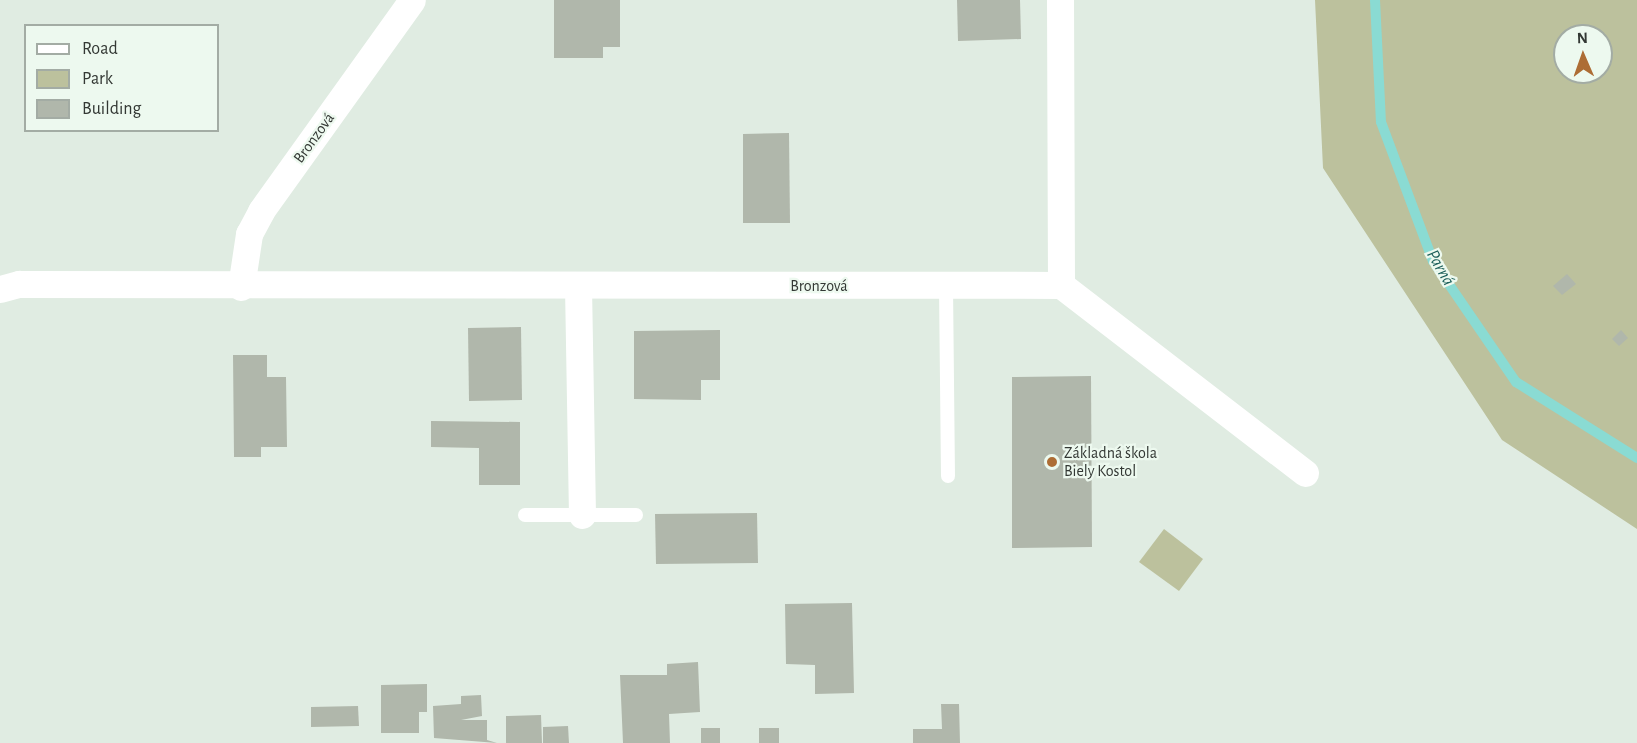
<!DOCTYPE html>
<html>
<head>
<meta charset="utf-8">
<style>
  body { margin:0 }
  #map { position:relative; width:1637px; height:743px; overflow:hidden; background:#e0ece2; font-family:"Alegreya Sans",sans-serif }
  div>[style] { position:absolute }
  .green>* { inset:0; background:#bcc19d }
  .stream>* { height:10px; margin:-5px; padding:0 5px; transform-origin:5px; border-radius:5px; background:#8adbd3 }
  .building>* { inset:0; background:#b0b7ab }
  .service>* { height:14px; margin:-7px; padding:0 7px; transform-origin:7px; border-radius:7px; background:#fff }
  .minor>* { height:27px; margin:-13.5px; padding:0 13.5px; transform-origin:13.5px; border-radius:13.5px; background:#fff }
  .dots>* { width:16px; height:16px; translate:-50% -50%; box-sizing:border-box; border:3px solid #edf9ef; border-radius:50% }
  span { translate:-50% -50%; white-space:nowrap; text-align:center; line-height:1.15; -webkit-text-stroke:4.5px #edf9ef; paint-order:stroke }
  .street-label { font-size:16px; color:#333834 }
  .poi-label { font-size:16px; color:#333834 }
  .left { translate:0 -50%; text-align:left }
  .water-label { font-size:18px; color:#1b5e59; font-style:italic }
  .legend { position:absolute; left:24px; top:24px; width:195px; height:108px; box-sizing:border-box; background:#edf9ef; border:2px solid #a3aca4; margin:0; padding:8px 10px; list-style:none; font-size:18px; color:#333834 }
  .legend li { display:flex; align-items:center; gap:12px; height:30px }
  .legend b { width:30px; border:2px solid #a3aca4 }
  .north { position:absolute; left:1553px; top:24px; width:60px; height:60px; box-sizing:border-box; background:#edf9ef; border:2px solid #a3aca4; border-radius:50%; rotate:358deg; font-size:16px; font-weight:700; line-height:24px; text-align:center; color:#333834 }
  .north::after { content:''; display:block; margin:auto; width:21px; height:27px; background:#ad6d35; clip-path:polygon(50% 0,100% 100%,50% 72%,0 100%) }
</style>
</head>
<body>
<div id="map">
  <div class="green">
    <div style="clip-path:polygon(evenodd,1315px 0,1637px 0,1637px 529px,1502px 440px,1323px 168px,1315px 0,1565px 36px,1601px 36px,1601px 72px,1565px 72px,1565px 36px)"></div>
    <div style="clip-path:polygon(1164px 529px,1203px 559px,1179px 591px,1139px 562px)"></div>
  </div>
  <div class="stream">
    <div style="left:1375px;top:0;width:122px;rotate:87.2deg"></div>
    <div style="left:1381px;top:122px;width:148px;rotate:69.5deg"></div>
    <div style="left:1433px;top:261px;width:147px;rotate:55.6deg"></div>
    <div style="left:1516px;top:382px;width:143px;rotate:32.1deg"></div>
  </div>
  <div class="building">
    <div style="clip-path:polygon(554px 0,620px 0,620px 47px,603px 47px,603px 58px,554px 58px)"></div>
    <div style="clip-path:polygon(957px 0,1020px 0,1021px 39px,958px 41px)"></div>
    <div style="clip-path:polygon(789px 133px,790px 223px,743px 223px,743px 134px)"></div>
    <div style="clip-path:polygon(1567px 274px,1576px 284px,1562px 295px,1553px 286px)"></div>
    <div style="clip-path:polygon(521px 327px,522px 400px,469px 401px,468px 328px)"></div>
    <div style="clip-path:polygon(720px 330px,720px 380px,701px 380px,701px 400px,634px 399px,634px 331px)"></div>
    <div style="clip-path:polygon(1621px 330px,1628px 338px,1619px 346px,1612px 339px)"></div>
    <div style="clip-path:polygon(233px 355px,267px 355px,267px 377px,286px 377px,287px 447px,261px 447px,261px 457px,234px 457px)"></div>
    <div style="clip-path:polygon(1091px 376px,1092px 547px,1012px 548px,1012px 377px)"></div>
    <div style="clip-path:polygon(431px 421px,520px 422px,520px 485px,479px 485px,479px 448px,431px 447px)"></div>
    <div style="clip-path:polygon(757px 513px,758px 563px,656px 564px,655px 514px)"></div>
    <div style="clip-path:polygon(852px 603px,854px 693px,815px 694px,815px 665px,786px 664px,785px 604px)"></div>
    <div style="clip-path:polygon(698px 662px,700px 712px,669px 714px,670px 743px,623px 743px,620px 675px,667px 675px,667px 664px)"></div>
    <div style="clip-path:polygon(427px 684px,427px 712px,419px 712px,419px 733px,381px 733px,381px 685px)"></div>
    <div style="clip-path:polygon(481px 695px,482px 716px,461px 720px,487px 720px,487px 740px,497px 743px,434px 738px,433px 706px,461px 704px,461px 696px)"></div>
    <div style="clip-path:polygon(941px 704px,959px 704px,960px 743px,913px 743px,913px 729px,942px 729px)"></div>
    <div style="clip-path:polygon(358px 706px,359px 726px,311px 727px,311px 707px)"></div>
    <div style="clip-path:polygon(541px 715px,542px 743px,506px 743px,506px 716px)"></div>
    <div style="clip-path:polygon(568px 726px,569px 743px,543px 743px,543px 727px)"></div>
    <div style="clip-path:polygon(701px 728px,720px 728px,720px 743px,701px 743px)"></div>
    <div style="clip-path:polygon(759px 728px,779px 728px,779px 743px,759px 743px)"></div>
  </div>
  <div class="service">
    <div style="left:946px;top:286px;width:190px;rotate:89.4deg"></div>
    <div style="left:525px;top:515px;width:111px"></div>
  </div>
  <div class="minor">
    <div style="left:1061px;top:285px;width:308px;rotate:37.6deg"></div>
    <div style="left:578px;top:286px;width:229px;rotate:89deg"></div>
    <div style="left:241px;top:287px;width:54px;rotate:-81.4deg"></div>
    <div style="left:249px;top:234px;width:26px;rotate:-62deg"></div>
    <div style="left:261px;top:211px;width:259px;rotate:-54.4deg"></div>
    <div style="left:0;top:289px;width:20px;rotate:-15deg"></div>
    <div style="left:19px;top:284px;width:1042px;rotate:0.05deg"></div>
    <div style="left:1061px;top:285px;width:285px;rotate:-90.2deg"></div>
  </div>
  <div class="dots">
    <div style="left:1052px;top:462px;background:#ad6d35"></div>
  </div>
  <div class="street-label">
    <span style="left:314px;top:138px;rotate:-54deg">Bronzová</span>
    <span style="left:819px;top:286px">Bronzová</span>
  </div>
  <div class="poi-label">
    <span class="left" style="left:1064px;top:462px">Základná škola<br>Biely Kostol</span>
  </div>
  <div class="water-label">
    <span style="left:1440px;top:268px;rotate:60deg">Parná</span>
  </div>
  <ul class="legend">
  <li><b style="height:8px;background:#fff"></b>Road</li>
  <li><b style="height:16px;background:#bcc19d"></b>Park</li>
  <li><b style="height:16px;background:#b0b7ab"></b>Building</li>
  </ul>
  <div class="north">N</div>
</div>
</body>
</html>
